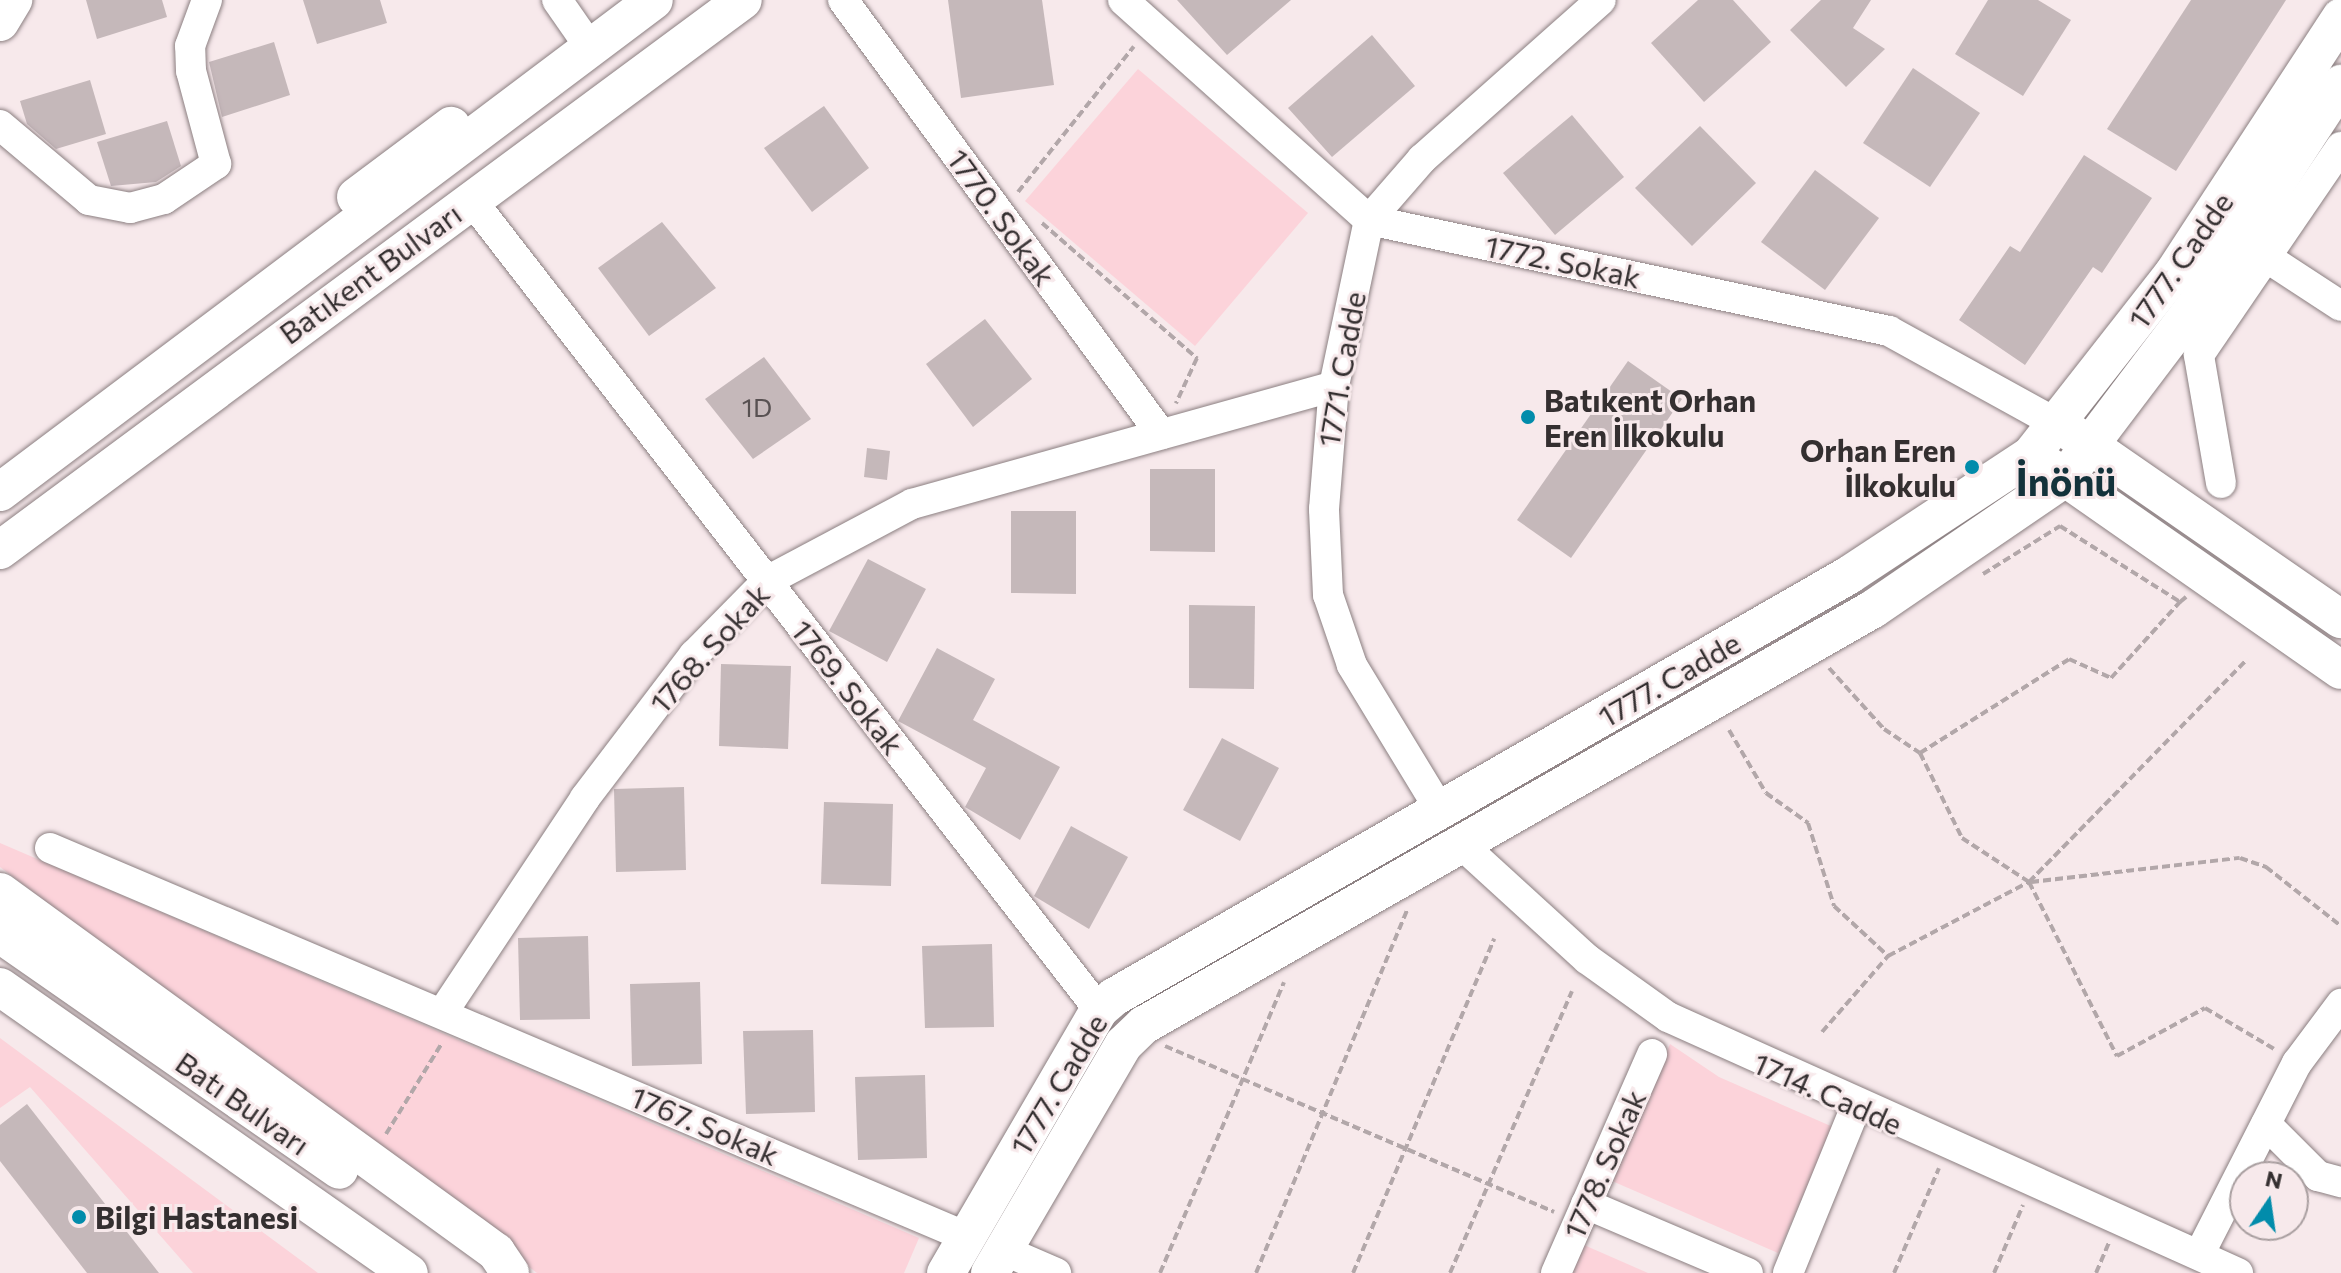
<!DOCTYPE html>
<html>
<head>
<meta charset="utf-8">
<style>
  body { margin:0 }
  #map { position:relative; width:2341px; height:1273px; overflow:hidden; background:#f7e9eb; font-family:Commissioner,sans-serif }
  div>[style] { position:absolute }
  .green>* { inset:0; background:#fcd3da }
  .building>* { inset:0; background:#c5b8ba }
  .path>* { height:4px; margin-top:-2px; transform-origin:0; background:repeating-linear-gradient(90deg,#b2a7a9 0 8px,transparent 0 12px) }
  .roads { filter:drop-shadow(0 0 2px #8b7f81) drop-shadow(0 0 2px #8b7f81) }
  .minor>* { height:30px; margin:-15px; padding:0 15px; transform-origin:15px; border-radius:15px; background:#fff }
  .major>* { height:38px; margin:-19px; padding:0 19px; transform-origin:19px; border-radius:19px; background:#fff }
  .dots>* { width:22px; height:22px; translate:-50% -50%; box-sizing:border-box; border:4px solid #f7e9eb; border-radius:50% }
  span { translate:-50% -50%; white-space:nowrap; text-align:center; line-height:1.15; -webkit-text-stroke:6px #f7e9eb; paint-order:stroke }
  .number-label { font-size:26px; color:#585152 }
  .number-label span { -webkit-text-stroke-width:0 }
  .street-label { font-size:30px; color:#342f30 }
  .poi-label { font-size:30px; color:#342f30; font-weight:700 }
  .left { translate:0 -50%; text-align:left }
  .right { translate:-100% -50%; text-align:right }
  .district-label { font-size:38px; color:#13323b; font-weight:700 }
  .north { position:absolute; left:2229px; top:1161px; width:80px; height:80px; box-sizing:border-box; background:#f7e9eb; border:2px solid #a99fa0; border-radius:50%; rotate:13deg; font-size:22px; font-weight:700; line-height:32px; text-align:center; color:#342f30 }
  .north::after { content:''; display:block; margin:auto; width:28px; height:36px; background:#028cab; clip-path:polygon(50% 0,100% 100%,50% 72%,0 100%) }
</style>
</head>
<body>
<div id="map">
  <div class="green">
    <div style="clip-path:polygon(1138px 69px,1308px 213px,1195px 346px,1025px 201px)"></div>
    <div style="clip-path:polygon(0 843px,919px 1238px,904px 1273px,537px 1273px,0 867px)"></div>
    <div style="clip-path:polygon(0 1038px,318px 1273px,193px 1273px,30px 1087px,0 1108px)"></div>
    <div style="clip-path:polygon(1670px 1044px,1719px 1077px,1833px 1127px,1778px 1253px,1612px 1181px)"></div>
    <div style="clip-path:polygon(1584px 1245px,1648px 1273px,1571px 1273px)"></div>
  </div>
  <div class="building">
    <div style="clip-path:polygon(86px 0,162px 0,167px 17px,97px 39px)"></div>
    <div style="clip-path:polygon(303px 0,380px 0,387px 23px,317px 44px)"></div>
    <div style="clip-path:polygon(948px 0,1042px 0,1054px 85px,961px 98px)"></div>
    <div style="clip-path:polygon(1177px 0,1291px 0,1227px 55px)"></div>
    <div style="clip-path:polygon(1698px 0,1733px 0,1771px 42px,1704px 102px,1651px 43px)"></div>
    <div style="clip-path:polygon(1821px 0,1871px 0,1853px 28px,1885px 49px,1846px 87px,1790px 30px)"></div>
    <div style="clip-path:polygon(1988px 0,2038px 0,2071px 20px,2023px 96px,1955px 54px)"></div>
    <div style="clip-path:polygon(2191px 0,2286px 0,2176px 171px,2107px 129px)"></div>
    <div style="clip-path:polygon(1372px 35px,1415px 86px,1332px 157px,1288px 108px)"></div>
    <div style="clip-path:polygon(274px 42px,290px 95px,222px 117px,209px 62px)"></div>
    <div style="clip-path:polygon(1913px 68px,1980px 113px,1930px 187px,1863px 143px)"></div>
    <div style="clip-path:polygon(90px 80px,106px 134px,56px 149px,27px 124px,20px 101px)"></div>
    <div style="clip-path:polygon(824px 106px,869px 168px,812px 212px,764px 148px)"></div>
    <div style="clip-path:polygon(1572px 115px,1624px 177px,1555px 235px,1503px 173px)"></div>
    <div style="clip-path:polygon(167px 121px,181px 166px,156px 182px,111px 186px,97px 142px)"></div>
    <div style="clip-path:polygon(1700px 126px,1756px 183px,1692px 246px,1635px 188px)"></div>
    <div style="clip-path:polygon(2084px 155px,2152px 198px,2102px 273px,2093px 267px,2025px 365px,1959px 320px,2010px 246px,2020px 252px)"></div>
    <div style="clip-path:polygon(1815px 170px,1879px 218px,1825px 290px,1761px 242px)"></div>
    <div style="clip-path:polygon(662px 222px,716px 288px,649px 336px,598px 268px)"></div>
    <div style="clip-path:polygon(985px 319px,1032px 379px,973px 427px,926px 364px)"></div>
    <div style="clip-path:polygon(764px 357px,811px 419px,753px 459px,705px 399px)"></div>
    <div style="clip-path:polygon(1628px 361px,1682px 399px,1571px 558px,1517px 520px)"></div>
    <div style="clip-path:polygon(867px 448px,890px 451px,887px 480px,864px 477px)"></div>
    <div style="clip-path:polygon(1150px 469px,1215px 469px,1215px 552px,1150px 551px)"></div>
    <div style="clip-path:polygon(1011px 511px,1076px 511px,1076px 594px,1011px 593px)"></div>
    <div style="clip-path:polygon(868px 559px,926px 589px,887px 662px,829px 631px)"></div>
    <div style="clip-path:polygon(1189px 605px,1255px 606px,1254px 689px,1189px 688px)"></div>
    <div style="clip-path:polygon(937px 648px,995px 679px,973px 720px,1060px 767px,1020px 840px,965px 807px,986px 768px,898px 721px)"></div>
    <div style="clip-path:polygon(721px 664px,791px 666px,788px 749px,719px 746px)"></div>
    <div style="clip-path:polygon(1222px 738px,1279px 768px,1240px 841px,1183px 810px)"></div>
    <div style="clip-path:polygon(684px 787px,686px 870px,616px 872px,614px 789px)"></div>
    <div style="clip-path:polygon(824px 802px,893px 804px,891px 886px,821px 884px)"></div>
    <div style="clip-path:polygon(1071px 826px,1128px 857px,1089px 929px,1034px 896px)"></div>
    <div style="clip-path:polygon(588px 936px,590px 1019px,520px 1020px,518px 938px)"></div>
    <div style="clip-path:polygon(992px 944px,994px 1027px,925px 1028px,922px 946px)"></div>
    <div style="clip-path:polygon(700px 982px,702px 1064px,632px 1066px,630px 984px)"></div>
    <div style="clip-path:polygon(813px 1030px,815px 1112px,746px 1114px,743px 1031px)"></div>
    <div style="clip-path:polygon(925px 1075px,927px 1158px,858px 1160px,855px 1077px)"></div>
    <div style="clip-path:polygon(27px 1104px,159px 1273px,87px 1273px,0 1161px,0 1125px)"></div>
  </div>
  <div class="path">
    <div style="left:1018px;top:192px;width:186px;rotate:-51.5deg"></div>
    <div style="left:1042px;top:223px;width:206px;rotate:41.1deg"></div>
    <div style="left:1197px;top:358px;width:50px;rotate:115deg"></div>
    <div style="left:1983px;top:574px;width:91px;rotate:-31.9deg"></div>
    <div style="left:2060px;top:526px;width:142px;rotate:32.3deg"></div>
    <div style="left:2180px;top:602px;width:8px;rotate:-40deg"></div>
    <div style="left:1829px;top:668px;width:82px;rotate:48deg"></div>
    <div style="left:1884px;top:729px;width:43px;rotate:33.7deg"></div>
    <div style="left:1920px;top:753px;width:95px;rotate:63.7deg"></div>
    <div style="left:1962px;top:838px;width:80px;rotate:33.3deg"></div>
    <div style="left:2029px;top:882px;width:195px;rotate:63.2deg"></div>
    <div style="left:2117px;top:1056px;width:100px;rotate:-28.6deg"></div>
    <div style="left:2205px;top:1008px;width:80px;rotate:30.7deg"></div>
    <div style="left:1729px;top:730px;width:73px;rotate:59.6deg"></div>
    <div style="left:1766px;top:793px;width:52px;rotate:35.5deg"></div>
    <div style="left:1808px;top:823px;width:87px;rotate:72.6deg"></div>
    <div style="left:1834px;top:906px;width:74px;rotate:42.8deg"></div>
    <div style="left:1920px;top:753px;width:176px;rotate:-32.2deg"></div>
    <div style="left:2069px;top:659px;width:46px;rotate:24.3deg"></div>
    <div style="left:2111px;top:678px;width:103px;rotate:-47.8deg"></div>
    <div style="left:2031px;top:882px;width:210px;rotate:-6.6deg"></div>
    <div style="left:2240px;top:858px;width:28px;rotate:19deg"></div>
    <div style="left:2266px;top:867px;width:95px;rotate:38.2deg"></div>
    <div style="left:1822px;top:1032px;width:101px;rotate:-49deg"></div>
    <div style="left:1888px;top:956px;width:159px;rotate:-27.7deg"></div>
    <div style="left:2029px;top:882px;width:312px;rotate:-45.6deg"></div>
    <div style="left:1165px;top:1046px;width:423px;rotate:23.1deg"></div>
    <div style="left:386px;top:1134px;width:107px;rotate:-58.4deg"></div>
    <div style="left:1160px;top:1273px;width:316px;rotate:-66.9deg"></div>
    <div style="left:1256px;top:1273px;width:393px;rotate:-67.4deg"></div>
    <div style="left:1353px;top:1273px;width:363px;rotate:-67.1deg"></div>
    <div style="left:1450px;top:1273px;width:307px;rotate:-66.6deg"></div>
    <div style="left:1894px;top:1273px;width:114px;rotate:-66.8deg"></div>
    <div style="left:1994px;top:1273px;width:74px;rotate:-66.9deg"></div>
    <div style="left:2096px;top:1273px;width:34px;rotate:-67deg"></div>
  </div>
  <div class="roads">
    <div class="minor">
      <div style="left:557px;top:0;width:56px;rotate:55.2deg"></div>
      <div style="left:843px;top:0;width:538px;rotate:53.77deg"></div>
      <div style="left:1123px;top:0;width:330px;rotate:41.8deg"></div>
      <div style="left:1369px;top:220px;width:532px;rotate:12.05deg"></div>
      <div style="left:1889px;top:331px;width:194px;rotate:28.9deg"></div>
      <div style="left:0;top:125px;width:116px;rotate:40.1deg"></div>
      <div style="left:89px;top:200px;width:42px;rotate:11deg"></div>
      <div style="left:130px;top:208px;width:35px;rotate:-15deg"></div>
      <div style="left:164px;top:199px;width:63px;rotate:-33.9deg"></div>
      <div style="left:216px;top:164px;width:96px;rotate:-105deg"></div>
      <div style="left:191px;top:71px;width:25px;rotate:-92deg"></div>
      <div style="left:190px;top:46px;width:49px;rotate:-69.7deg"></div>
      <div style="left:480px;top:211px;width:1011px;rotate:52.23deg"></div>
      <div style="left:2252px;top:248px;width:106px;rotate:33.1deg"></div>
      <div style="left:2221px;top:483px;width:130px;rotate:-99.8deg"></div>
      <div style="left:2199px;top:355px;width:252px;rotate:-55.7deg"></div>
      <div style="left:1440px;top:810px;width:170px;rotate:-121.3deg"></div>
      <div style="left:1352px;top:665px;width:74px;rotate:-108.9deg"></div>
      <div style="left:1328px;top:595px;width:86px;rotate:-92.7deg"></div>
      <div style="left:1324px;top:509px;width:123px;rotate:-85.4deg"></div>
      <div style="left:1334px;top:386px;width:170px;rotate:-78.1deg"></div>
      <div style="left:1369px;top:220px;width:81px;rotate:-49deg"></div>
      <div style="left:1422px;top:159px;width:239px;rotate:-41.6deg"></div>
      <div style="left:1461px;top:844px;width:171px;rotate:42.4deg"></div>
      <div style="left:1587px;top:959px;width:100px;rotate:35.6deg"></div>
      <div style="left:1668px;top:1017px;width:625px;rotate:24.19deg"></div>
      <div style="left:50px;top:848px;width:996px;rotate:22.99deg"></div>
      <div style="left:443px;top:1012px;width:257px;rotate:-56.4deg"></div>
      <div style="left:585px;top:798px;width:180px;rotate:-52.7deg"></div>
      <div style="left:694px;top:655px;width:104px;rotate:-45.4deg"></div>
      <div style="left:767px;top:581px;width:164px;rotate:-28deg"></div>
      <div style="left:912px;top:504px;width:438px;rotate:-15.6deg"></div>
      <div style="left:2266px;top:1124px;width:74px;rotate:45deg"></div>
      <div style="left:2318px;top:1176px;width:24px;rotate:15deg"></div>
      <div style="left:1586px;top:1204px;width:176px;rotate:23.1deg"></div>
      <div style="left:1003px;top:1250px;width:58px;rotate:23.5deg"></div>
      <div style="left:2199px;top:1255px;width:216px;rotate:-63deg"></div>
      <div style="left:2297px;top:1063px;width:74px;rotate:-53.3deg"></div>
      <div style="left:1556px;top:1273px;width:239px;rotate:-66.3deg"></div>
      <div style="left:1788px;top:1273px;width:180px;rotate:-67.8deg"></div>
    </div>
    <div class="major">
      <div style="left:0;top:22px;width:26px;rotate:-59deg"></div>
      <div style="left:356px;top:197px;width:119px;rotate:-36.8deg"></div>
      <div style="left:2072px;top:433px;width:327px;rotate:34.7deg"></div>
      <div style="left:2047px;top:465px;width:358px;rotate:34.9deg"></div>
      <div style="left:0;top:492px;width:818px;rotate:-36.95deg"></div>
      <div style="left:0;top:550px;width:924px;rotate:-36.51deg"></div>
      <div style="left:0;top:892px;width:613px;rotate:35.97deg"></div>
      <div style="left:496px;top:1252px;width:25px;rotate:56deg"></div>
      <div style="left:0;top:934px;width:413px;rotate:34.8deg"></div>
      <div style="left:0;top:987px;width:499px;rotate:35deg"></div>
      <div style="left:946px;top:1273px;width:304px;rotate:-59.8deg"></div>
      <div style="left:1099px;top:1010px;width:20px;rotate:-41deg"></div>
      <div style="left:1114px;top:997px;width:848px;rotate:-29.86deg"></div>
      <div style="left:1849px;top:575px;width:218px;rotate:-33.4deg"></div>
      <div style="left:2031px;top:455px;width:230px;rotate:-51.9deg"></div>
      <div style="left:2173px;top:274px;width:307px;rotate:-56.8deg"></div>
      <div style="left:990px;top:1273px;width:265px;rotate:-59.7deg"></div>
      <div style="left:1124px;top:1044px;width:28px;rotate:-44deg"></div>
      <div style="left:1144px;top:1025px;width:839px;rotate:-29.71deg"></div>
      <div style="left:1873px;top:609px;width:232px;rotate:-34.3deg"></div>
      <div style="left:2065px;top:478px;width:231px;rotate:-52.9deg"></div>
      <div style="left:2204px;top:294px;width:251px;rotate:-56.9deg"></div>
    </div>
  </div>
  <div class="dots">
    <div style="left:1528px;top:417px;background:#028cab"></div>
    <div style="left:1972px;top:467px;background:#028cab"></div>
    <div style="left:79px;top:1217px;background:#028cab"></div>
  </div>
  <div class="number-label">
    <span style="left:757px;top:407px">1D</span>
  </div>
  <div class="street-label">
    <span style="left:1002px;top:217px;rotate:54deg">1770. Sokak</span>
    <span style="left:2180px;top:260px;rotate:-55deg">1777. Cadde</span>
    <span style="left:1563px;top:261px;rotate:12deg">1772. Sokak</span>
    <span style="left:370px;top:273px;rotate:-36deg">Batıkent Bulvarı</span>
    <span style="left:1341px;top:369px;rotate:-80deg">1771. Cadde</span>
    <span style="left:709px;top:648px;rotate:-48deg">1768. Sokak</span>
    <span style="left:1669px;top:679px;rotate:-30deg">1777. Cadde</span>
    <span style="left:848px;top:687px;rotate:52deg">1769. Sokak</span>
    <span style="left:1058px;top:1084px;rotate:-59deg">1777. Cadde</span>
    <span style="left:1828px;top:1093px;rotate:24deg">1714. Cadde</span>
    <span style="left:243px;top:1103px;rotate:35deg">Batı Bulvarı</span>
    <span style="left:705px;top:1125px;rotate:23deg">1767. Sokak</span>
    <span style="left:1604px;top:1164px;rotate:-66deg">1778. Sokak</span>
  </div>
  <div class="poi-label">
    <span class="left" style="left:1544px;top:417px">Batıkent Orhan<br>Eren İlkokulu</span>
    <span class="right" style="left:1956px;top:467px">Orhan Eren<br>İlkokulu</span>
    <span class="left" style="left:95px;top:1217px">Bilgi Hastanesi</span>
  </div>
  <div class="district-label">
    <span style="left:2066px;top:481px">İnönü</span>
  </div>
  <div class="north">N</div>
</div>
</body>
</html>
